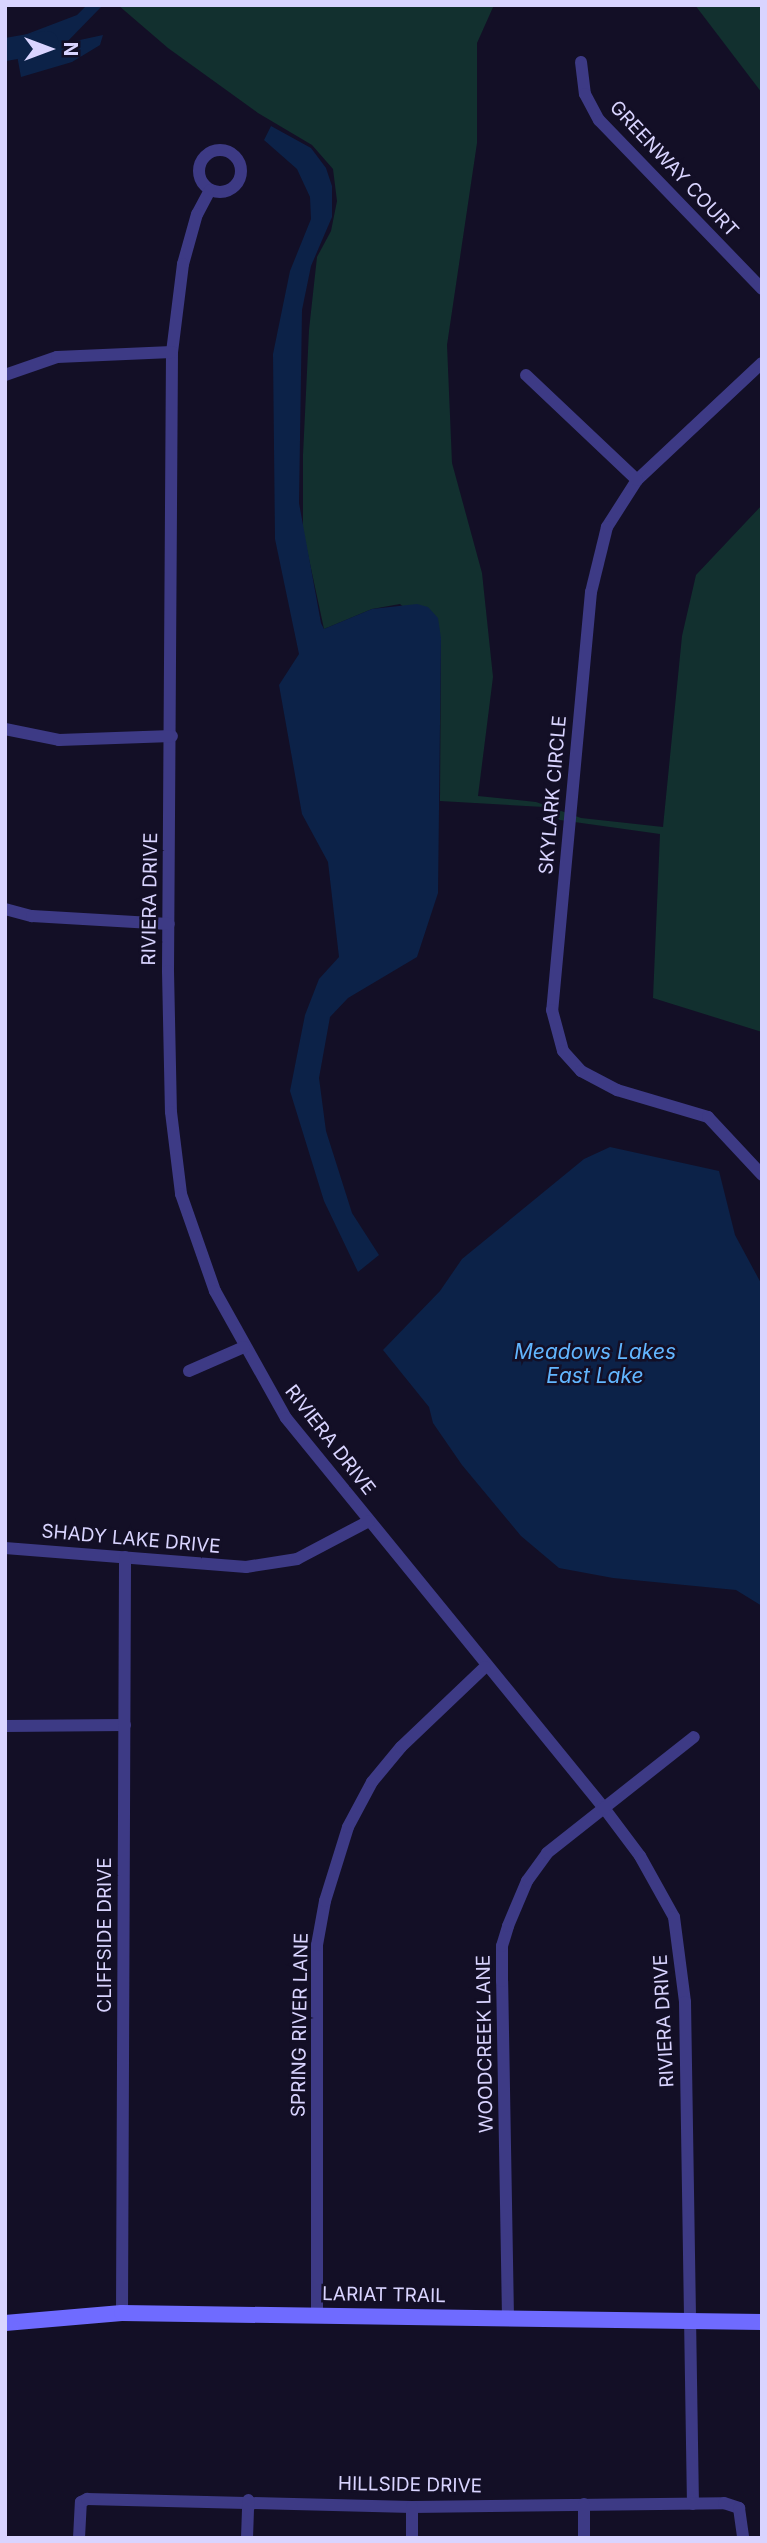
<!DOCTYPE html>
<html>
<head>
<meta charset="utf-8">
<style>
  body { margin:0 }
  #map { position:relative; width:767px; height:2543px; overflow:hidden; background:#130f26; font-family:Inter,sans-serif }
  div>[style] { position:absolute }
  .green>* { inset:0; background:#12302f }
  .water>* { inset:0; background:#0c2248 }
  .river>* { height:23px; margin:-11.5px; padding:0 11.5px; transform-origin:11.5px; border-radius:11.5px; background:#0c2248 }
  .street>* { height:12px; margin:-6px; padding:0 6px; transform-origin:6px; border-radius:6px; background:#3d3a85 }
  .street>.ring { margin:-6px; padding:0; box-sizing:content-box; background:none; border:12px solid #3d3a85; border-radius:50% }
  .secondary>* { height:16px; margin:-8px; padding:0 8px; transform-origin:8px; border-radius:8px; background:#6f6bff }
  span { translate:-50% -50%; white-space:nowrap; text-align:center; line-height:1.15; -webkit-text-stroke:5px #130f26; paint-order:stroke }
  .street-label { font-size:19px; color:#d9d4ff }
  .water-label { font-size:21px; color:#62b6ff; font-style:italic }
  .frame { position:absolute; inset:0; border:7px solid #d9d4ff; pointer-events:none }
  .north { position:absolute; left:14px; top:14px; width:70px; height:70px; -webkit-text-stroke:5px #130f26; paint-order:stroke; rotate:90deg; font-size:19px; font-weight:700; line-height:28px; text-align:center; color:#d9d4ff }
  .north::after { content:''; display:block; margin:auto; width:24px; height:32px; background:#d9d4ff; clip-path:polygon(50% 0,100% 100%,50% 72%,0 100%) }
</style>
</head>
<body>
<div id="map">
  <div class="green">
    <div style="clip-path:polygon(118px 5px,494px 5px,477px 43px,477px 143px,447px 345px,452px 463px,482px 573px,493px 677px,478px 796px,536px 802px,581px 818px,663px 827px,682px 636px,696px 575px,762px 505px,762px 1032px,653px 998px,660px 834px,560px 820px,544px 807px,440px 801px,441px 638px,400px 604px,372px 609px,324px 629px,303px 531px,303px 455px,309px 330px,317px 257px,331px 231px,337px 201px,333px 169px,312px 145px,258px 113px,168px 48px)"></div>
    <div style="clip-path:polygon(695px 5px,762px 5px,762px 93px)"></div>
  </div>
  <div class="water">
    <div style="clip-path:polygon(87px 5px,103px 5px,66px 43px,103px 35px,100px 45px,72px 62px,21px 77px,14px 39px,77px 15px)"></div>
    <div style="clip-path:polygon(271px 126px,311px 148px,326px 168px,332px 186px,332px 217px,311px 266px,302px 310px,299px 503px,321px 623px,324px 629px,372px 609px,417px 604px,428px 607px,438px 618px,441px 638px,438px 893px,417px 957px,348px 998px,330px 1017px,319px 1078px,326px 1131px,352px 1213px,379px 1255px,358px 1272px,324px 1201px,290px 1091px,305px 1015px,319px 979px,339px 957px,328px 862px,302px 814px,279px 685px,299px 654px,275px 539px,273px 354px,290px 271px,311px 219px,310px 197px,297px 169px,264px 140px)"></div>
    <div style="clip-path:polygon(610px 1147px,719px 1171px,735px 1235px,762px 1285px,762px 1606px,736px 1590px,613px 1578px,559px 1568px,521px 1536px,462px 1465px,433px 1423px,429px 1407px,383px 1350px,440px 1291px,462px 1259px,584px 1159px)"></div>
  </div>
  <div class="river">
    <div style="left:5px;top:49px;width:42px;rotate:-9.7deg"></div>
  </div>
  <div class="street">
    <div style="left:581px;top:62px;width:32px;rotate:83deg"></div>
    <div style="left:585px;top:94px;width:30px;rotate:62deg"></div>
    <div style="left:599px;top:120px;width:235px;rotate:46deg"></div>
    <div class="ring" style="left:199px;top:150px;width:30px;height:30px"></div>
    <div style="left:210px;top:190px;width:27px;rotate:118deg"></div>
    <div style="left:197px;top:214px;width:52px;rotate:105.6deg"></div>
    <div style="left:183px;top:264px;width:89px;rotate:97.1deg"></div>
    <div style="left:172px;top:352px;width:619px;rotate:90.37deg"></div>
    <div style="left:168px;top:971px;width:141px;rotate:88.8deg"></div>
    <div style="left:171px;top:1112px;width:83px;rotate:83deg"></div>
    <div style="left:181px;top:1194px;width:103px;rotate:70.7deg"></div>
    <div style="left:215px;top:1291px;width:145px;rotate:60.8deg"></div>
    <div style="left:286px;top:1418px;width:503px;rotate:50.81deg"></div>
    <div style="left:604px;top:1808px;width:60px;rotate:53.1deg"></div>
    <div style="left:640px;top:1856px;width:70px;rotate:60.9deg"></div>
    <div style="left:674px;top:1917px;width:86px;rotate:82.6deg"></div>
    <div style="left:685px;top:2002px;width:502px;rotate:89.09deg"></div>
    <div style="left:762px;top:363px;width:171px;rotate:136.9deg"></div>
    <div style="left:637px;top:480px;width:56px;rotate:122.6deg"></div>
    <div style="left:607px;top:527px;width:67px;rotate:103.8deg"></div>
    <div style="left:591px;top:592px;width:420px;rotate:95.3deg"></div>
    <div style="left:552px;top:1010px;width:42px;rotate:75deg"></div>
    <div style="left:563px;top:1051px;width:27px;rotate:48deg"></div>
    <div style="left:581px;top:1071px;width:41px;rotate:27.8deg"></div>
    <div style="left:617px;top:1090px;width:95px;rotate:16.5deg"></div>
    <div style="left:708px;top:1117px;width:79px;rotate:47deg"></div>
    <div style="left:5px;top:375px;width:55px;rotate:-19.1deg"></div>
    <div style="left:57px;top:357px;width:115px;rotate:-2.5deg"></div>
    <div style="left:526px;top:375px;width:153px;rotate:43.4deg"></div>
    <div style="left:5px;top:729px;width:55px;rotate:11.5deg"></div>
    <div style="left:59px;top:740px;width:113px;rotate:-2deg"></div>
    <div style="left:5px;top:909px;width:28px;rotate:15deg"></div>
    <div style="left:32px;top:916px;width:137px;rotate:3.3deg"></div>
    <div style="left:189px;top:1371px;width:60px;rotate:-23.6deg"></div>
    <div style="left:5px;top:1548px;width:242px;rotate:4.5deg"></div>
    <div style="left:246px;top:1567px;width:52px;rotate:-8.9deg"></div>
    <div style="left:297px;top:1559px;width:81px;rotate:-27.8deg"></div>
    <div style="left:5px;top:1726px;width:120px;rotate:-0.5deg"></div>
    <div style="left:122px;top:2313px;width:756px;rotate:-89.77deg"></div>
    <div style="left:317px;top:2315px;width:370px;rotate:-90deg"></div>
    <div style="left:317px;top:1945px;width:45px;rotate:-79.7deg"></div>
    <div style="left:325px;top:1901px;width:77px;rotate:-72.7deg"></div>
    <div style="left:348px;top:1827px;width:51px;rotate:-61.9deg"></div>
    <div style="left:372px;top:1782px;width:45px;rotate:-50.4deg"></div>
    <div style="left:401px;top:1747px;width:116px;rotate:-43.6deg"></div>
    <div style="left:508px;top:2318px;width:337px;rotate:-91deg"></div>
    <div style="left:502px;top:1981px;width:35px;rotate:-90deg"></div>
    <div style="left:502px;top:1946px;width:21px;rotate:-73deg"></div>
    <div style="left:508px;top:1926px;width:49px;rotate:-67.1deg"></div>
    <div style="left:527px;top:1881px;width:34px;rotate:-54deg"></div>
    <div style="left:547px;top:1853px;width:187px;rotate:-38.3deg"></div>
    <div style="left:79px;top:2538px;width:36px;rotate:-87deg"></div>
    <div style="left:81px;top:2502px;width:7px;rotate:-27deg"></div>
    <div style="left:87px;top:2499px;width:325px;rotate:1.4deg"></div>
    <div style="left:412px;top:2507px;width:312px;rotate:-0.7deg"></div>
    <div style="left:724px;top:2503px;width:16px;rotate:18deg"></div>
    <div style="left:739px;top:2508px;width:30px;rotate:82deg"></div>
    <div style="left:247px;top:2538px;width:38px;rotate:-88deg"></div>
    <div style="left:412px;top:2538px;width:31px;rotate:-90deg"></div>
    <div style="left:584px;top:2538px;width:34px;rotate:-90deg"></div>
  </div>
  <div class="secondary">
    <div style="left:5px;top:2323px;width:117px;rotate:-4.9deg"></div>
    <div style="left:122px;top:2313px;width:640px;rotate:0.81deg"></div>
  </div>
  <div class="street-label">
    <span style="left:674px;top:169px;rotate:47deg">GREENWAY COURT</span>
    <span style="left:553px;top:795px;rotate:-85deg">SKYLARK CIRCLE</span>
    <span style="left:150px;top:899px;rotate:-89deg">RIVIERA DRIVE</span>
    <span style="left:330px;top:1440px;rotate:52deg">RIVIERA DRIVE</span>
    <span style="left:131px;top:1539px;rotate:5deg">SHADY LAKE DRIVE</span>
    <span style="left:105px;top:1935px;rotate:-90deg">CLIFFSIDE DRIVE</span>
    <span style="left:664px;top:2021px;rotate:-93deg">RIVIERA DRIVE</span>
    <span style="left:300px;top:2025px;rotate:-89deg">SPRING RIVER LANE</span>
    <span style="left:485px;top:2044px;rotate:-91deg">WOODCREEK LANE</span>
    <span style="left:384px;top:2295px;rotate:1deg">LARIAT TRAIL</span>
    <span style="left:410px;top:2485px;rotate:1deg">HILLSIDE DRIVE</span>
  </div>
  <div class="water-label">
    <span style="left:595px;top:1364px">Meadows Lakes<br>East Lake</span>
  </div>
  <div class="frame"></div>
  <div class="north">N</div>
</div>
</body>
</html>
